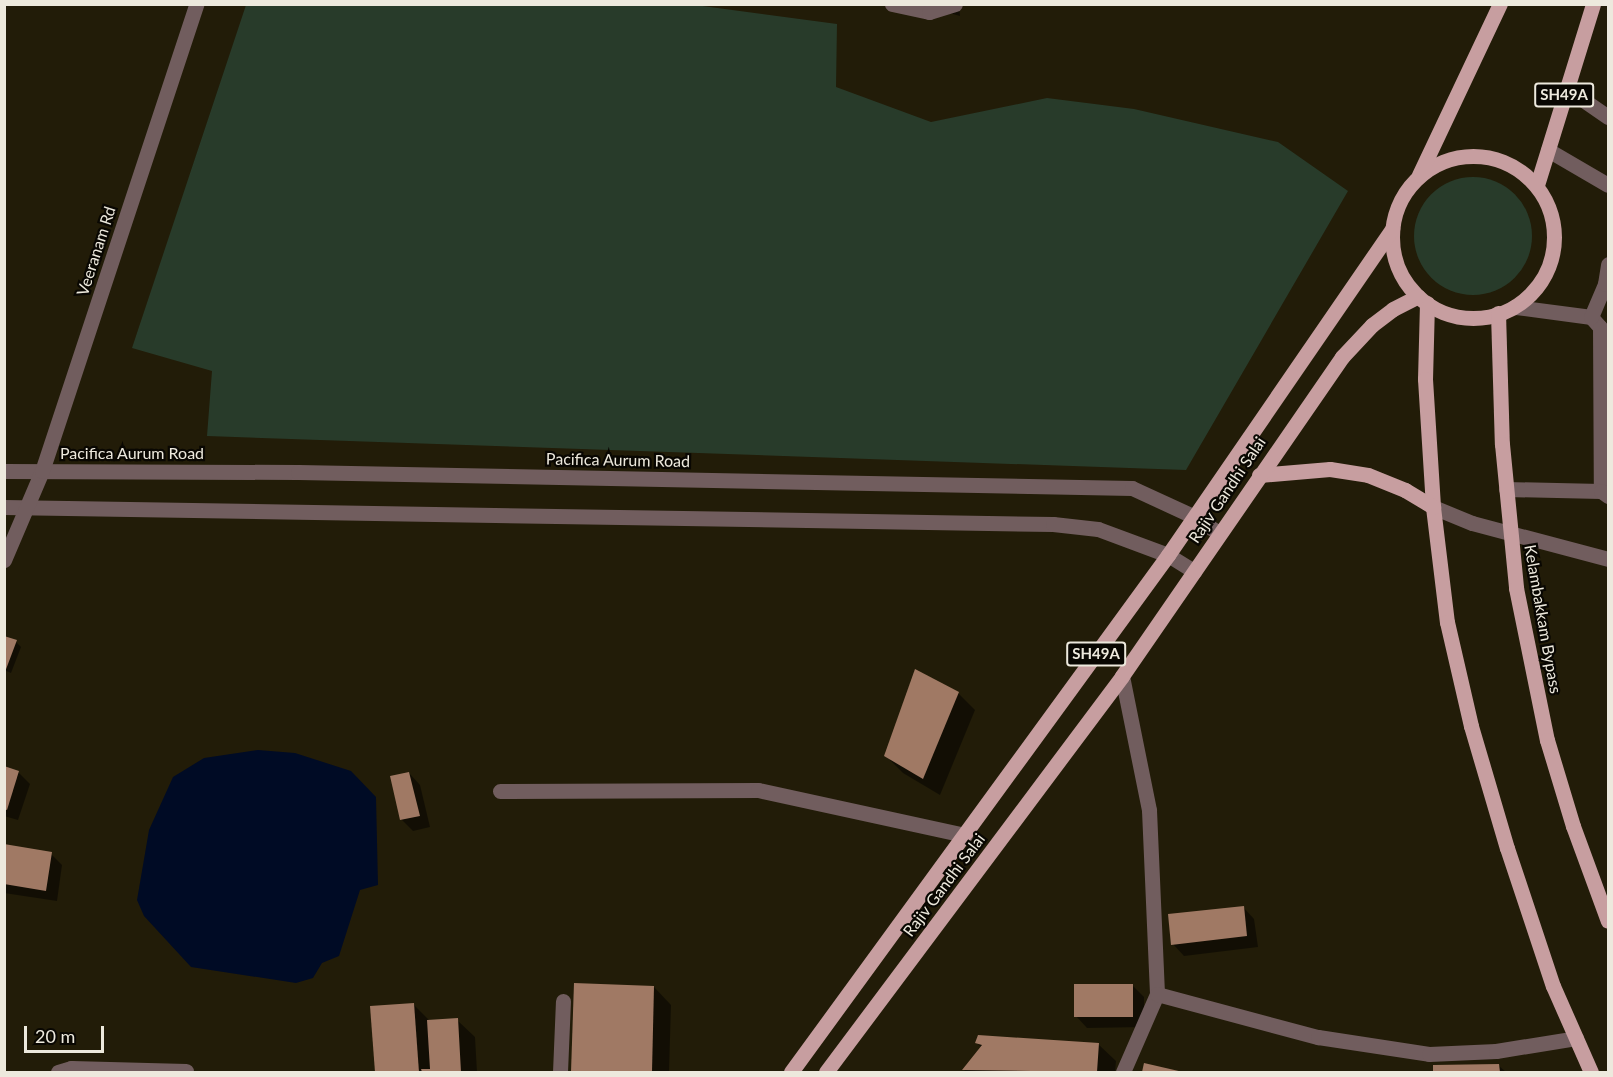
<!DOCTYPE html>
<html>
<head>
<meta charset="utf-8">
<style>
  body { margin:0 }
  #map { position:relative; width:1613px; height:1077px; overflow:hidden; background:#221c08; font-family:Lato,sans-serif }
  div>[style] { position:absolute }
  .green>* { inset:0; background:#283b2a }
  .round { border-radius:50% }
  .water>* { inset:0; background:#000b25 }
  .shadow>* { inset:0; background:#0007 }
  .building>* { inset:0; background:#a07964 }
  .minor>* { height:15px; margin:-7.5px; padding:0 7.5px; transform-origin:7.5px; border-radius:7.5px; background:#715d5e }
  .major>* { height:15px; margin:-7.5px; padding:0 7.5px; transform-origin:7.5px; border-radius:7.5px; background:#c79ea0 }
  .major>.ring { margin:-7.5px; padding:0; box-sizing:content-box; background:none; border:15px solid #c79ea0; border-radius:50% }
  span { translate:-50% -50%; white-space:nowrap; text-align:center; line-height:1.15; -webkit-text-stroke:4.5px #090702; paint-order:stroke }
  .shield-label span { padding:2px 4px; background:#090702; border:2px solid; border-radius:4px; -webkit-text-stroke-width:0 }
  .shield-label { font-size:15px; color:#ede9dd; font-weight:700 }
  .street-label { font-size:16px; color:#ede9dd }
  .frame { position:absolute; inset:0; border:6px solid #ede9dd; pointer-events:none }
  .scale { position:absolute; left:24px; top:1026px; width:80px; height:27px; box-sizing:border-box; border:3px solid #ede9dd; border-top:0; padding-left:8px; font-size:18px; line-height:21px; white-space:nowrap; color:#ede9dd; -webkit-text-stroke:4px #090702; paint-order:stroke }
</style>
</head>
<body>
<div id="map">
  <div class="green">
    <div style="clip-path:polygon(695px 5px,837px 24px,836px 87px,931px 122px,1047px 98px,1134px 109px,1278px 142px,1348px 191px,1186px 470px,207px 436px,212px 371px,132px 348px,246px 5px)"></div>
    <div class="round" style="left:1414px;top:177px;width:118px;height:118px"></div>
  </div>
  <div class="water">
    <div style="clip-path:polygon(258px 750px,295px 753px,351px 771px,376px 797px,378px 885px,360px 890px,339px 956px,322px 963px,313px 978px,296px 983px,191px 967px,144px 916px,137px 900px,149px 830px,173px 777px,204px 758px)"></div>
  </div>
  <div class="shadow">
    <div style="clip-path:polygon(918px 4px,959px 4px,960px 16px)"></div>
    <div style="clip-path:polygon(16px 642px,21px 647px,11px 673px,4px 670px)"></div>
    <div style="clip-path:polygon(958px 693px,975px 710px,940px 795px,903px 773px,886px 756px)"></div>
    <div style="clip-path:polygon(4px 768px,18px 772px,30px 784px,18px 820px,4px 816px)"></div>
    <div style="clip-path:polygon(409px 773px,420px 785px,430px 827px,413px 831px,401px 819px)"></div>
    <div style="clip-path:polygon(4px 846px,51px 854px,62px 865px,57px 901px,4px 893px)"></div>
    <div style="clip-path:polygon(1243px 907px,1254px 919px,1258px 947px,1184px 956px,1173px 944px)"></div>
    <div style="clip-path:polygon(575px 985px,654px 987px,671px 1005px,669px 1072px,572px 1072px)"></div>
    <div style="clip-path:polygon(1132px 985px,1144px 997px,1144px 1027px,1087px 1028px,1076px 1016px)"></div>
    <div style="clip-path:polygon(414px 1005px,430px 1021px,457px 1020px,475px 1037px,477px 1072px,376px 1072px,371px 1008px)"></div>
    <div style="clip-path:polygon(977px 1043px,1098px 1044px,1116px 1061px,1115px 1072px,966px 1072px,964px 1070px,982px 1048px)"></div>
    <div style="clip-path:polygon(1499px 1066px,1506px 1072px,1435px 1072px,1435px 1067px)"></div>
  </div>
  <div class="building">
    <div style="clip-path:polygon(4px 636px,17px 640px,5px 672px,4px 672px)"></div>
    <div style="clip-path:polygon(915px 669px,959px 692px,923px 779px,884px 756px)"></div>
    <div style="clip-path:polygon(4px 766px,19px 771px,7px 810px,4px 809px)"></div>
    <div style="clip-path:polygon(409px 772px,420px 816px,400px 820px,390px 776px)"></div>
    <div style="clip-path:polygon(4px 844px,52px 852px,46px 891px,4px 884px)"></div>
    <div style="clip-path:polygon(1244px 906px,1247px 936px,1171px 945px,1168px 914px)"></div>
    <div style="clip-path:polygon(574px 983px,654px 986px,652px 1072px,571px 1072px)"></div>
    <div style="clip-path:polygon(1074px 984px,1133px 984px,1133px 1017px,1074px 1017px)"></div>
    <div style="clip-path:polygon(414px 1003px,419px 1072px,375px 1072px,370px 1006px)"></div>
    <div style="clip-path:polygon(458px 1018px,461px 1072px,422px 1072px,421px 1069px,430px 1069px,427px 1020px)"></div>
    <div style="clip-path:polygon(978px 1035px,1099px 1043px,1097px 1072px,962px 1070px,982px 1045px,975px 1043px)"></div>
    <div style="clip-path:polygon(1144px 1063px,1183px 1072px,1142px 1072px)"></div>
    <div style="clip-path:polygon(1499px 1064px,1500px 1072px,1433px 1072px,1433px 1065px)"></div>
  </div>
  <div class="minor">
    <div style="left:892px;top:4px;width:38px;rotate:12deg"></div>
    <div style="left:929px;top:12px;width:27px;rotate:-17deg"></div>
    <div style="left:1566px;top:88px;width:51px;rotate:34.6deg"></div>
    <div style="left:1548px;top:150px;width:69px;rotate:30.3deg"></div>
    <div style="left:1516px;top:307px;width:76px;rotate:7.6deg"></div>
    <div style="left:1591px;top:317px;width:13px;rotate:48deg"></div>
    <div style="left:1600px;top:327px;width:164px;rotate:89.7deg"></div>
    <div style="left:1591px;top:317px;width:36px;rotate:-67deg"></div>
    <div style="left:1605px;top:284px;width:20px;rotate:-81deg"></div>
    <div style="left:4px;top:471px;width:294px;rotate:0.2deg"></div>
    <div style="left:298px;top:472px;width:834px;rotate:1.1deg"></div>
    <div style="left:1132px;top:488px;width:69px;rotate:24.7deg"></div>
    <div style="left:1195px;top:517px;width:29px;rotate:34deg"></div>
    <div style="left:1506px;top:489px;width:95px;rotate:1.2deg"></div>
    <div style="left:1601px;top:491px;width:9px;rotate:36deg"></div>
    <div style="left:4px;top:507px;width:1049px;rotate:0.93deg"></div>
    <div style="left:1053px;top:524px;width:45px;rotate:6.3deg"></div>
    <div style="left:1098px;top:529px;width:75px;rotate:20.4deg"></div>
    <div style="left:1168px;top:555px;width:31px;rotate:32deg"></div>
    <div style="left:1433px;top:507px;width:42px;rotate:22.3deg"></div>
    <div style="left:1472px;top:523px;width:141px;rotate:14.8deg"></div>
    <div style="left:4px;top:560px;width:97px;rotate:-66.9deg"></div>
    <div style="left:42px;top:471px;width:492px;rotate:-71.7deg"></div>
    <div style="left:1122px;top:676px;width:137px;rotate:78.6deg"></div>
    <div style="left:1149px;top:810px;width:184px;rotate:87.5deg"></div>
    <div style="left:1157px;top:994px;width:85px;rotate:113.6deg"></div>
    <div style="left:500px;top:791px;width:258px;rotate:-0.2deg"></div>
    <div style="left:758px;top:790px;width:212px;rotate:12.3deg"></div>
    <div style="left:1157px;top:994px;width:167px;rotate:15deg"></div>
    <div style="left:1318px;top:1037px;width:112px;rotate:8.7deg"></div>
    <div style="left:1429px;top:1054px;width:67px;rotate:-2.6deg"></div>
    <div style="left:1496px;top:1051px;width:81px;rotate:-9.2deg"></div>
    <div style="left:58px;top:1072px;width:14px;rotate:-17deg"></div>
    <div style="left:71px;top:1068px;width:115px;rotate:1.5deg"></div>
    <div style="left:560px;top:1072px;width:71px;rotate:-87.6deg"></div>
  </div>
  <div class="major">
    <div class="ring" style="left:1392px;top:156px;width:147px;height:147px"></div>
    <div style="left:1419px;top:175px;width:189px;rotate:-64.7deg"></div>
    <div style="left:1537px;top:185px;width:189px;rotate:-72.8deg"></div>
    <div style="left:1427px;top:303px;width:76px;rotate:91.5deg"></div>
    <div style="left:1425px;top:379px;width:128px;rotate:86.4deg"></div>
    <div style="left:1433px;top:507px;width:116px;rotate:83.1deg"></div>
    <div style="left:1447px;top:622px;width:107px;rotate:77deg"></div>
    <div style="left:1471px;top:726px;width:127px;rotate:73.6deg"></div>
    <div style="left:1507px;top:848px;width:145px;rotate:71.6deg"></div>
    <div style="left:1553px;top:986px;width:94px;rotate:66.2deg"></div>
    <div style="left:1498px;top:313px;width:131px;rotate:88.3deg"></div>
    <div style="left:1502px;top:444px;width:145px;rotate:84.4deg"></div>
    <div style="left:1516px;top:588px;width:155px;rotate:78.5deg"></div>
    <div style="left:1547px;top:740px;width:90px;rotate:73.2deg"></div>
    <div style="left:1573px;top:826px;width:101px;rotate:69.8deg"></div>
    <div style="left:1259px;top:475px;width:71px;rotate:-4.8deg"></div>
    <div style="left:1330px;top:469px;width:38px;rotate:9deg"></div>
    <div style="left:1368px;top:475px;width:40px;rotate:22deg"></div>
    <div style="left:1405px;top:490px;width:33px;rotate:31deg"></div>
    <div style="left:791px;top:1072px;width:640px;rotate:-53.9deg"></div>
    <div style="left:1168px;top:555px;width:396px;rotate:-55.5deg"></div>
    <div style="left:826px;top:1072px;width:494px;rotate:-53.2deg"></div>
    <div style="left:1122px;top:676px;width:388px;rotate:-55.4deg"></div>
    <div style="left:1342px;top:357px;width:44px;rotate:-46.8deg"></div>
    <div style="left:1372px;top:325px;width:26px;rotate:-37deg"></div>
    <div style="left:1393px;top:309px;width:28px;rotate:-27deg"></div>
  </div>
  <div class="shield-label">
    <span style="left:1564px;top:95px">SH49A</span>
    <span style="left:1096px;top:654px">SH49A</span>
  </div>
  <div class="street-label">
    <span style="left:96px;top:251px;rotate:-72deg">Veeranam Rd</span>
    <span style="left:132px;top:453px">Pacifica Aurum Road</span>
    <span style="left:618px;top:460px;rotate:1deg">Pacifica Aurum Road</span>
    <span style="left:1227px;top:490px;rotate:-56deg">Rajiv Gandhi Salai</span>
    <span style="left:1543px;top:619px;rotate:80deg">Kelambakkam Bypass</span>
    <span style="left:944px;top:885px;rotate:-53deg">Rajiv Gandhi Salai</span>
  </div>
  <div class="frame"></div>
  <div class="scale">20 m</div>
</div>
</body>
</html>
